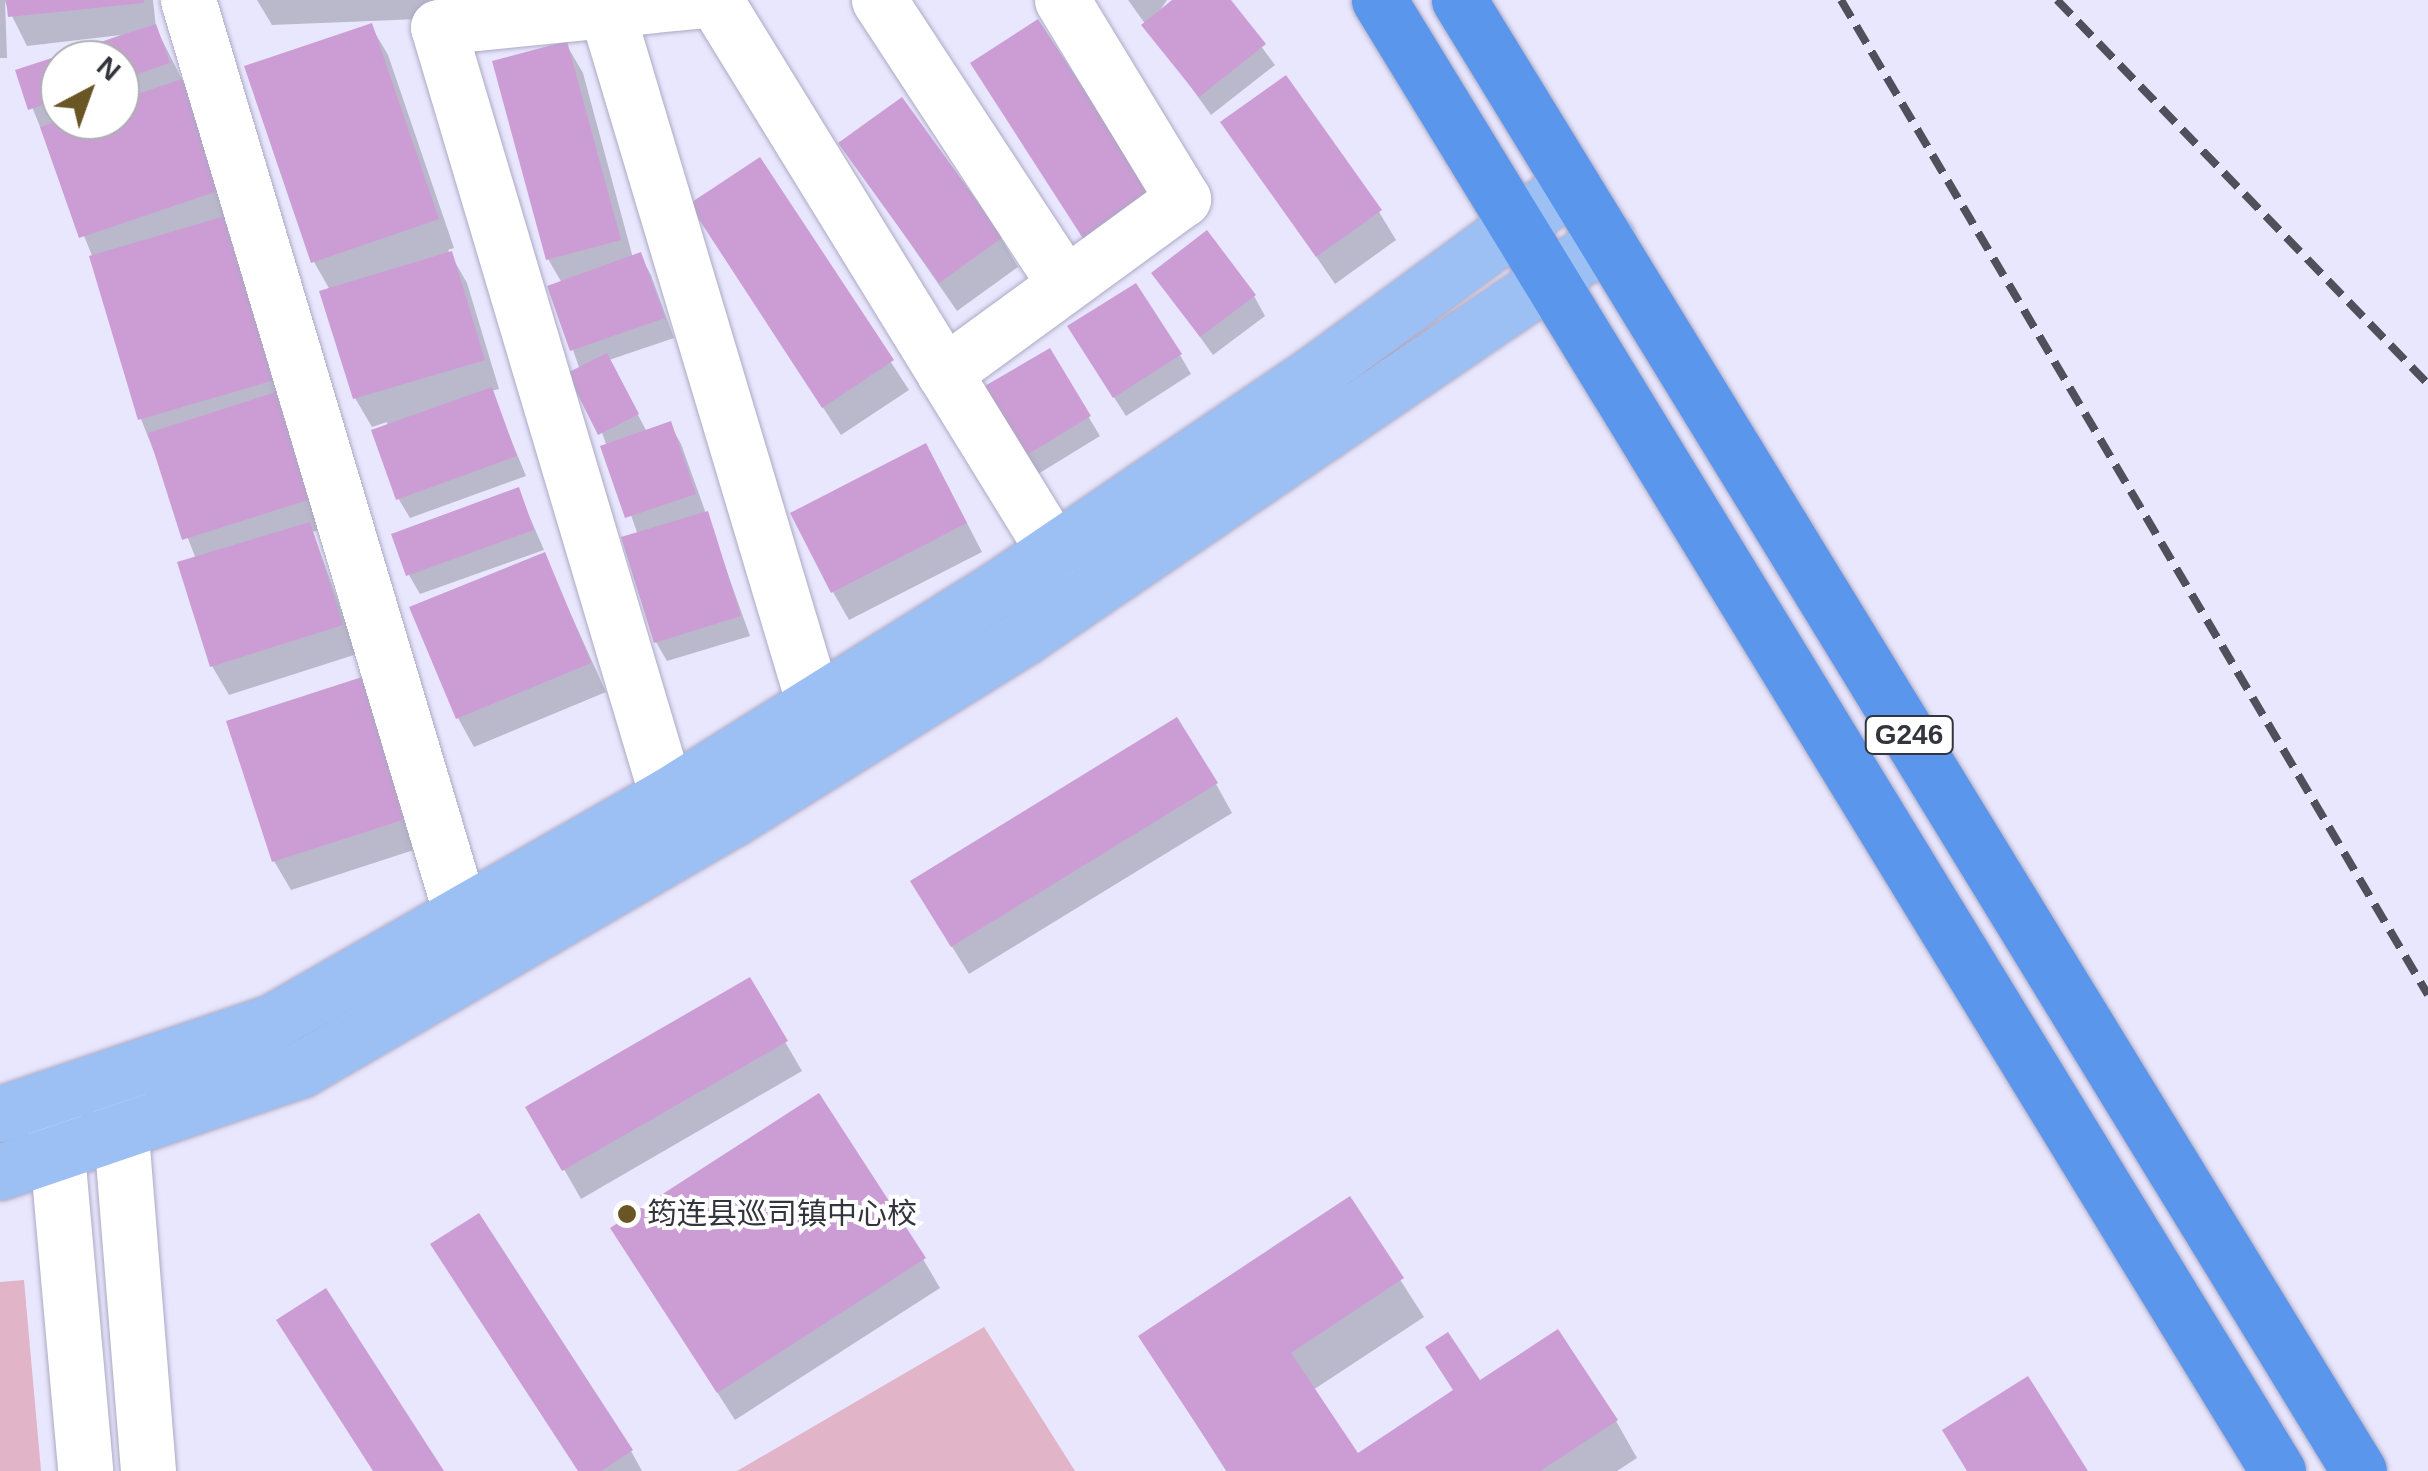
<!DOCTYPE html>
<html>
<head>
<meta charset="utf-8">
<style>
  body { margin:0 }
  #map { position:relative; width:2428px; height:1471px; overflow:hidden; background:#e9e7fe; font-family:Helvetica,"Noto Sans SC",sans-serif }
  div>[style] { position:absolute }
  .green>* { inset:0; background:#e1b4c7 }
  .shadow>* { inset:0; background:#0003 }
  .building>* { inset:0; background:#cc9dd5 }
  .roads { filter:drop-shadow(0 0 2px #aca9c4) drop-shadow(0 0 2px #aca9c4) }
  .minor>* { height:55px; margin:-27.5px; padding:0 27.5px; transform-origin:27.5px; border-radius:27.5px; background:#fff }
  .major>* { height:55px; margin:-27.5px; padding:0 27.5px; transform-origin:27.5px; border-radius:27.5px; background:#9cc0f4 }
  .highway>* { height:55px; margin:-27.5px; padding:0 27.5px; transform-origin:27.5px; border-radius:27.5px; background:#5a96ec }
  .rail>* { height:8px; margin-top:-4px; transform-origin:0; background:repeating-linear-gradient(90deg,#50505d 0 20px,transparent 0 30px) }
  .dots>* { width:28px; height:28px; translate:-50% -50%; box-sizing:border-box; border:5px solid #fff; border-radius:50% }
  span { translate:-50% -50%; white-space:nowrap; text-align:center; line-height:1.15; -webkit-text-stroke:8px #fff; paint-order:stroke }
  .shield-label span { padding:2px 8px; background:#fff; border:2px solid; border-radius:8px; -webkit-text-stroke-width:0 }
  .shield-label { font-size:28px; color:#34343f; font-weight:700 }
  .poi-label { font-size:30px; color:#34343f }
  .left { translate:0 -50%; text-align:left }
  .north { position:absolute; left:40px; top:40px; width:100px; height:100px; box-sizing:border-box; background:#fff; border:2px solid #aeaeb2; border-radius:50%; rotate:41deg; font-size:28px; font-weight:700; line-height:40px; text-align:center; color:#34343f }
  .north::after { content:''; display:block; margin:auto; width:35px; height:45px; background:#6a5524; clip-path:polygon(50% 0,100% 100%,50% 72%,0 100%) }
</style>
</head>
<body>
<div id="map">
  <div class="green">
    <div style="clip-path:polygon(24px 1280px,41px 1471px,0 1471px,0 1282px)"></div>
    <div style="clip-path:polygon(984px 1327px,1075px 1471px,737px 1471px)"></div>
  </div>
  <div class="shadow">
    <div style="clip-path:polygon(evenodd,0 0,153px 0,156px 28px,198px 111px,287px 398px,278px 401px,326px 528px,313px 532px,357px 654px,229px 695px,212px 666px,196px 559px,141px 419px,93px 258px,18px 72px,121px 35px,27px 46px,5px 2px,7px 58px,0 58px,0 0,60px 60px,120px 60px,120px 120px,60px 120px,60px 60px)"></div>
    <div style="clip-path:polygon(257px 0,443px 0,444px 18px,272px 25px)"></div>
    <div style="clip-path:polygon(1128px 0,1167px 0,1156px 16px,1176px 0,1227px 0,1275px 65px,1211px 115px)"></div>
    <div style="clip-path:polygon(371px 26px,388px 55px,454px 248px,448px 250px,467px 283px,499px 389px,491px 391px,526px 476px,410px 518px,398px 498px,387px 422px,372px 427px,355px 398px,330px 290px,314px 262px)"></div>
    <div style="clip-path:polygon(566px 44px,583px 73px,633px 258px,640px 255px,651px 275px,674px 338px,609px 360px,647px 432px,670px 424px,681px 444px,750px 636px,667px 661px,656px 642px,638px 535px,573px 350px,562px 283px,548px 259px)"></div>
    <div style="clip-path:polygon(1224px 122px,1379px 212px,1396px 240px,1335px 284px)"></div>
    <div style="clip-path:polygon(841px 143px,1001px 238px,1018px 267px,957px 311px)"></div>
    <div style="clip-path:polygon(760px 161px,909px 390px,841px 435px,709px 234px)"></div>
    <div style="clip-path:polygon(1154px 273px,1254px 296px,1265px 316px,1213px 355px)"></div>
    <div style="clip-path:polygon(1081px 346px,1180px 355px,1191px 374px,1126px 416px)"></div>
    <div style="clip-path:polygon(1049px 351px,1100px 436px,1038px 474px,987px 388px)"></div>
    <div style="clip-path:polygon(942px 475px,982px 552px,849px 620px,833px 592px)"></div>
    <div style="clip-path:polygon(518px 490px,544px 550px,420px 594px,409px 575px)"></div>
    <div style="clip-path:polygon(544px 555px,606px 692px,474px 747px,458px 718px)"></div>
    <div style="clip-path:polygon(361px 680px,423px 847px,291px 890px,274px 861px)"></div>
    <div style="clip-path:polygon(1216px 784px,1232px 813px,969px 974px,930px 911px)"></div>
    <div style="clip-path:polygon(749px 980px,802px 1071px,581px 1199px,529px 1108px)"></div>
    <div style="clip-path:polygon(1349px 1200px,1424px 1317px,1313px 1390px,1357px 1456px,1480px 1384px,1616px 1421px,1637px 1458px,1617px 1471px,1226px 1471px,1141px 1337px)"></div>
    <div style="clip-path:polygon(630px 1257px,923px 1259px,940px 1288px,735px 1420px)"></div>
    <div style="clip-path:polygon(631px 1451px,642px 1471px,579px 1471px)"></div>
  </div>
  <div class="building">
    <div style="clip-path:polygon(6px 0,144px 0,144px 3px,8px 17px)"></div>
    <div style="clip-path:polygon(1172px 0,1231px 0,1266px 44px,1199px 97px,1141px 25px)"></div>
    <div style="clip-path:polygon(1038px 19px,1153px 195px,1084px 240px,970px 63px)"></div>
    <div style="clip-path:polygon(372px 23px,439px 219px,311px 263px,244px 66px)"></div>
    <div style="clip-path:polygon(156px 24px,170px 63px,120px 80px,120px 60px,60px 60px,60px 99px,28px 110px,15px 70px)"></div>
    <div style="clip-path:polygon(567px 41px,621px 240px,546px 260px,492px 61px)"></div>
    <div style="clip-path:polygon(1286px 75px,1382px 210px,1316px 257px,1220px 122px)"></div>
    <div style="clip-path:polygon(182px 79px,221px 190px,79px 238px,40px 127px,62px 120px,120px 120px,120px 100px)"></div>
    <div style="clip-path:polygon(902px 97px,1003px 237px,939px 283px,838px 143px)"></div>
    <div style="clip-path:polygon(760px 157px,894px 360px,822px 408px,689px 204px)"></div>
    <div style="clip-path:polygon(229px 215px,278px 379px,138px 420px,89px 256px)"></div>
    <div style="clip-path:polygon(1207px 230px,1256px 295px,1200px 337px,1151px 273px)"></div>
    <div style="clip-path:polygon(452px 251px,485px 360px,353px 399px,319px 291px)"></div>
    <div style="clip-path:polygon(641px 252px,665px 318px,570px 351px,547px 286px)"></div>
    <div style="clip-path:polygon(1136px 283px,1182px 354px,1113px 398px,1067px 326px)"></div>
    <div style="clip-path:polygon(1050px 348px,1091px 416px,1025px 456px,983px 387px)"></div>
    <div style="clip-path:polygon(607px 353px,639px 414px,598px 435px,567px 373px)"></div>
    <div style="clip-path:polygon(492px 387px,517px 456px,396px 500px,371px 430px)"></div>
    <div style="clip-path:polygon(276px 392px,311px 499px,182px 540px,148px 433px)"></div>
    <div style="clip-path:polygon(671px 421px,696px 494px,625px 518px,600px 446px)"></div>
    <div style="clip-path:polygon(926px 443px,967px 523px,831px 593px,790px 513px)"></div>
    <div style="clip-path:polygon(519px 487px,534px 530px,406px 576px,391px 534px)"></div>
    <div style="clip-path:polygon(708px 511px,741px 616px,654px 643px,621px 537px)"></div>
    <div style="clip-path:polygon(310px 522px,343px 625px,210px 667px,177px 562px)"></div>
    <div style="clip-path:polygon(545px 552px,591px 663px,456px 719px,409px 607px)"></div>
    <div style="clip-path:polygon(362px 677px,409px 818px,272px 862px,226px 721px)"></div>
    <div style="clip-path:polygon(1177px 717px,1218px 783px,951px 947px,910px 881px)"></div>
    <div style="clip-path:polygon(750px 977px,788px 1041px,562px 1171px,525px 1107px)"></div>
    <div style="clip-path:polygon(819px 1093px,926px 1258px,717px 1393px,610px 1228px)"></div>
    <div style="clip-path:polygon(1350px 1196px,1404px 1278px,1291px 1353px,1358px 1453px,1453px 1390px,1425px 1347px,1448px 1332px,1480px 1380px,1558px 1329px,1618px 1420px,1540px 1471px,1227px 1471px,1138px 1336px)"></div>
    <div style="clip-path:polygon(479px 1213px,633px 1450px,601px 1471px,578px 1471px,430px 1244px)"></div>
    <div style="clip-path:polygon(326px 1288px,444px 1471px,373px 1471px,276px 1320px)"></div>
    <div style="clip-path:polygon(2028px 1376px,2088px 1471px,1967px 1471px,1942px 1430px)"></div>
  </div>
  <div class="roads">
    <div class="minor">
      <div style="left:188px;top:0;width:954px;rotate:73.37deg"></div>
      <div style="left:715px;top:0;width:647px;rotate:58.4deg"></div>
      <div style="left:879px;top:0;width:338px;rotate:56.8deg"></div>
      <div style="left:606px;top:9px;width:725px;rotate:73.34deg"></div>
      <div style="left:944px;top:373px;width:296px;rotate:-36.1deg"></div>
      <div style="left:1183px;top:199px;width:233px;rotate:-121.3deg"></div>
      <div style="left:667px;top:796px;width:802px;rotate:-106.58deg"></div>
      <div style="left:438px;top:27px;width:267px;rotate:-5.8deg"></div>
      <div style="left:117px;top:1085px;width:387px;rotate:85.4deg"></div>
      <div style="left:53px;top:1109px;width:363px;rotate:84.9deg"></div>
    </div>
    <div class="major">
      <div style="left:0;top:1114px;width:289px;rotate:-18.7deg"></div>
      <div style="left:274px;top:1021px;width:453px;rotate:-29.8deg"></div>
      <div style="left:667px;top:796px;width:393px;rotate:-32.1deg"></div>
      <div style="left:1000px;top:587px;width:376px;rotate:-34.2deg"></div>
      <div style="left:1311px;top:376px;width:323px;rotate:-36.3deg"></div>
      <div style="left:0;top:1172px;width:317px;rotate:-18.8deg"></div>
      <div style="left:300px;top:1070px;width:503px;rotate:-30.18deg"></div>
      <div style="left:735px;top:817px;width:344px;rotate:-31.9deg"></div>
      <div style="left:1027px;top:635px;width:702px;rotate:-34.26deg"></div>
    </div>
    <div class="highway">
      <div style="left:1379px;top:0;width:1724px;rotate:58.57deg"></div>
      <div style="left:1459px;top:0;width:1724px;rotate:58.54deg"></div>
    </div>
  </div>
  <div class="rail">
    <div style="left:1841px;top:0;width:1155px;rotate:59.46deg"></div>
    <div style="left:2057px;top:0;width:534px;rotate:45.99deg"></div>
  </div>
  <div class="dots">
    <div style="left:627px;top:1214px;background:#6a5524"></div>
  </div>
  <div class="shield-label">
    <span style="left:1909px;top:735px">G246</span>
  </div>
  <div class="poi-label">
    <span class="left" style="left:647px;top:1214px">筠连县巡司镇中心校</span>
  </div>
  <div class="north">N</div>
</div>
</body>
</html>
